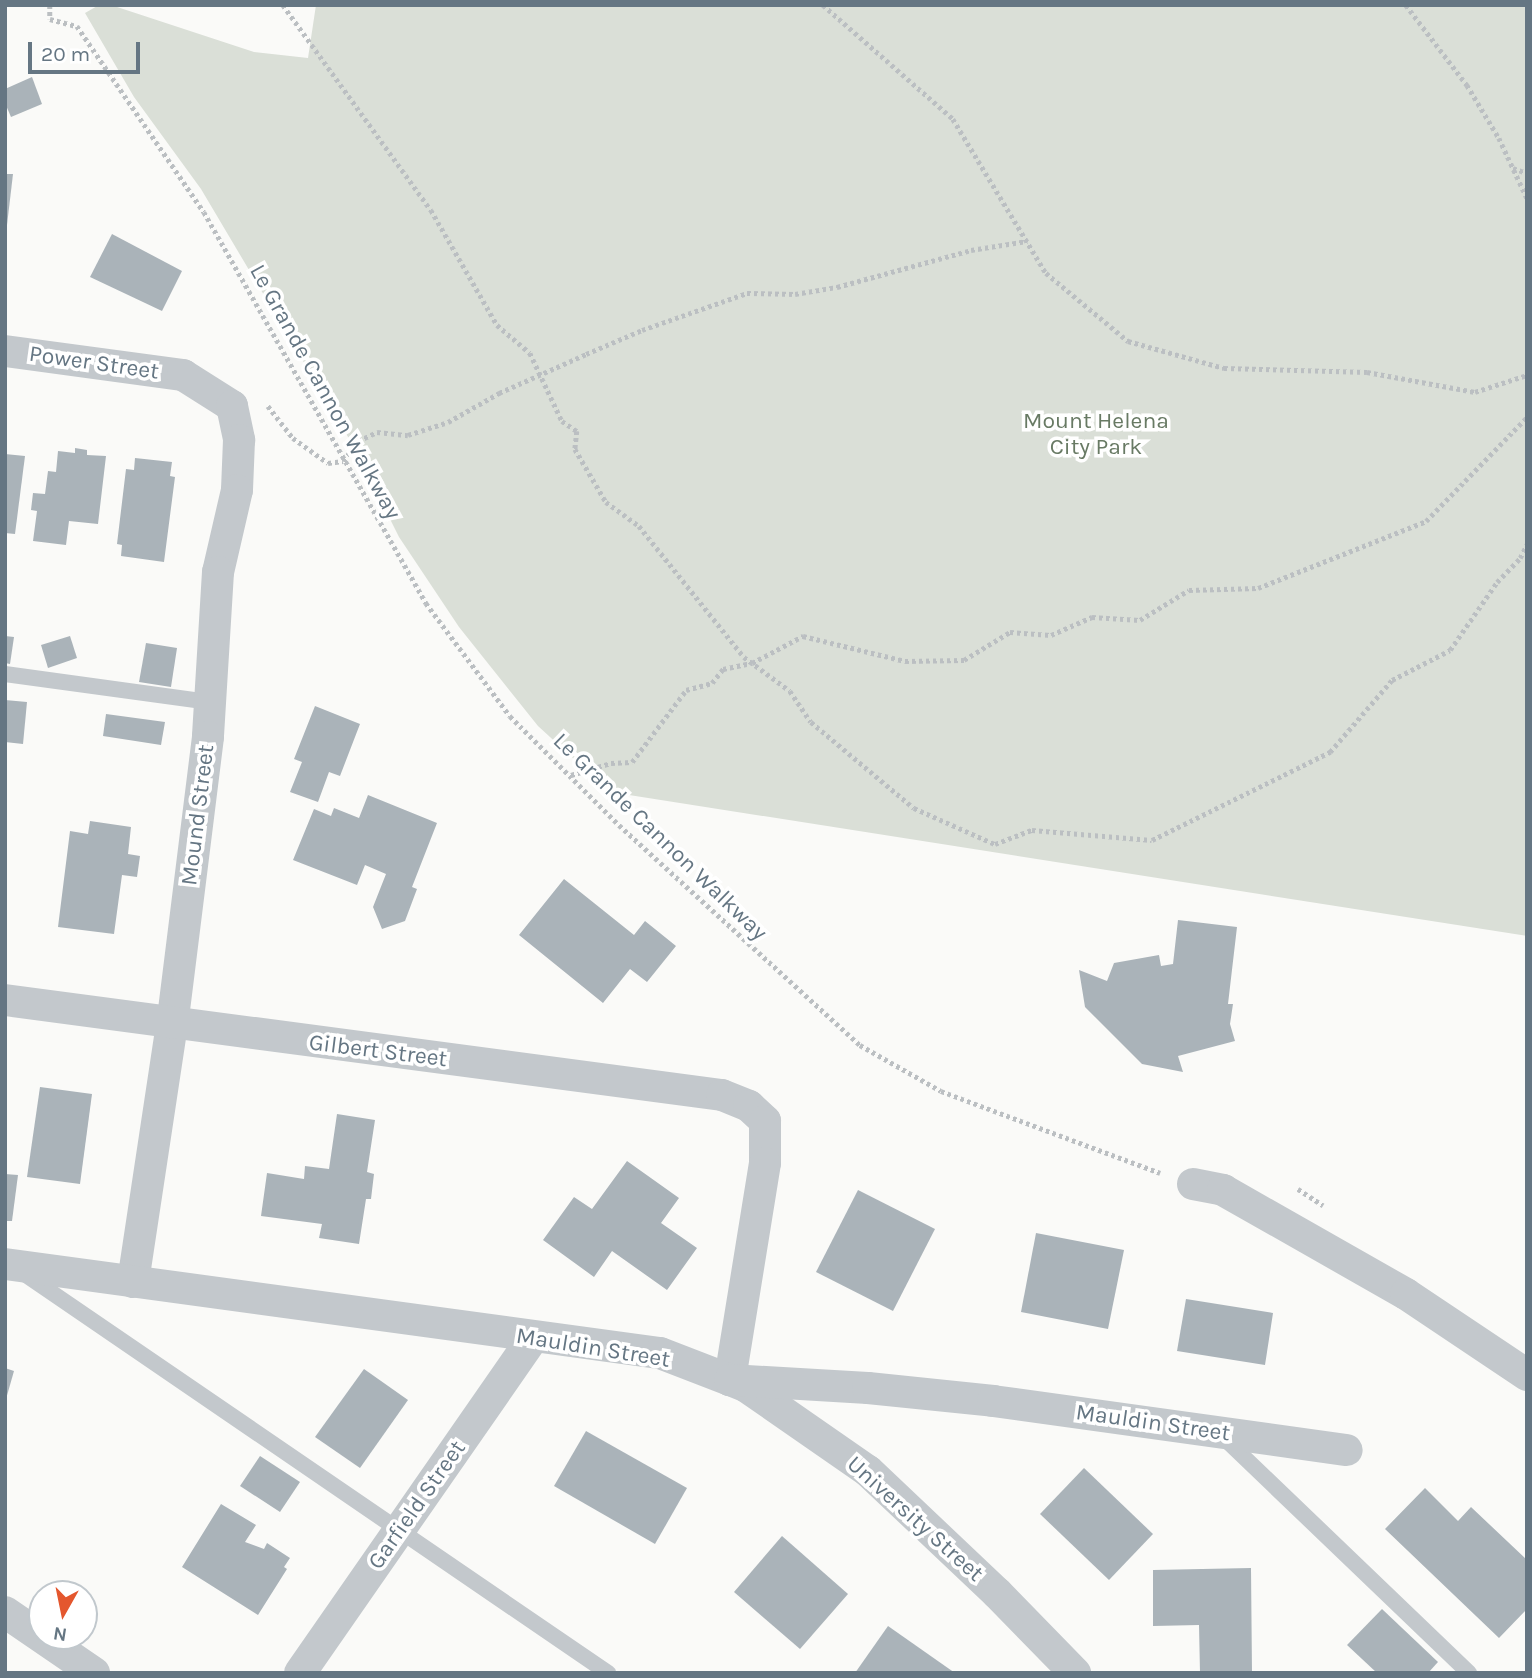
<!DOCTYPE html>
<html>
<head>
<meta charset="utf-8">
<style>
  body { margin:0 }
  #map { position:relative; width:1532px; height:1678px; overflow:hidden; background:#fafaf8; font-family:Karla,sans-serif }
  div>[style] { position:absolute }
  .green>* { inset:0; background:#dadfd7 }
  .building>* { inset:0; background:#aab3b9 }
  .path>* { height:4.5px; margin-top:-2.25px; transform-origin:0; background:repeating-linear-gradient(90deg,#bbbfc2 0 3.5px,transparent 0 7px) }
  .lane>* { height:16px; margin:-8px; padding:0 8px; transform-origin:8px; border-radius:8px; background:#c3c8cc }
  .street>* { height:32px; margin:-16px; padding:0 16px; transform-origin:16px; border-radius:16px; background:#c3c8cc }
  span { translate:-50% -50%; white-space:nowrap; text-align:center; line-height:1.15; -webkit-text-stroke:7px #fff; paint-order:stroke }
  .street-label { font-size:23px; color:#657683 }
  .park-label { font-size:23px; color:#687a64 }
  .frame { position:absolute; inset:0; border:7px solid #657683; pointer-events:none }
  .north { position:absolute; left:28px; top:1580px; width:70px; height:70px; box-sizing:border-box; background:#fff; border:2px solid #c1c8cd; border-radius:50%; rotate:189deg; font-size:19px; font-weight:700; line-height:28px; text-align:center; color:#657683 }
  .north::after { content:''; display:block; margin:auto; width:24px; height:32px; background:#e4572e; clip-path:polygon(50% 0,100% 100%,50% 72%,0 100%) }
  .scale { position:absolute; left:28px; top:42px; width:112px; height:32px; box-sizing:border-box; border:4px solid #657683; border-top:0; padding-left:9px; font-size:21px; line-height:24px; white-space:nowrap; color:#657683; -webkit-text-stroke:5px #fff; paint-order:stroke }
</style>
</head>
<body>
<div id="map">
  <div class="green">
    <div style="clip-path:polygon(99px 5px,111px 5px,254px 52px,308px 58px,316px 5px,1527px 5px,1527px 936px,610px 792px,538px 726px,459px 627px,399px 537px,354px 447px,201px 189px,134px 97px,85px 13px)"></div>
  </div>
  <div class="building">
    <div style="clip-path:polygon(32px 77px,42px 104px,11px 117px,5px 103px,5px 89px)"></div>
    <div style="clip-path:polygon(5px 174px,13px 174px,7px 225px,5px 225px)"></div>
    <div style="clip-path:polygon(112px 234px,182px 271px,162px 311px,90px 277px)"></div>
    <div style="clip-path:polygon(75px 448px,87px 450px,87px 455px,106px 456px,98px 524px,69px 521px,66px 545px,33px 541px,37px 511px,31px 510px,33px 493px,45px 494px,48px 471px,56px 472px,58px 451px,75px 453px)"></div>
    <div style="clip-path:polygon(5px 454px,25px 456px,15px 534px,5px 533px)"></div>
    <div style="clip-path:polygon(135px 458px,172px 462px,170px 476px,175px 477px,164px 562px,121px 556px,122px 545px,117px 544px,126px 469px,134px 470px)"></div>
    <div style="clip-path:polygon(5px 636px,14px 637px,10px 664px,5px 663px)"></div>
    <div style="clip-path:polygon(70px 636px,77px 658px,48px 668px,41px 645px)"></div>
    <div style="clip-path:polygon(146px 643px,177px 648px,171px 687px,139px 682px)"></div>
    <div style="clip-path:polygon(5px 700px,27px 702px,23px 744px,5px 742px)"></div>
    <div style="clip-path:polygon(315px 706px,360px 724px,340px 776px,329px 772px,318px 802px,290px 792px,302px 762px,294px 759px)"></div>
    <div style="clip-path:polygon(106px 714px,165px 722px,161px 745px,103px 736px)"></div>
    <div style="clip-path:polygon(368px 795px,437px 823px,412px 887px,417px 889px,405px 921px,382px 929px,373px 907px,386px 874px,365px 865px,357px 885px,293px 860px,314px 809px,331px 816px,334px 808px,359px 818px)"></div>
    <div style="clip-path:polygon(90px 821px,131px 827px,128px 854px,140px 856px,137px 877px,122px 875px,114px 934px,58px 927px,70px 831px,88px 834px)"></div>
    <div style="clip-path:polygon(564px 879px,634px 935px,645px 921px,676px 946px,647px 982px,630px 969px,603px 1003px,519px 935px)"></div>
    <div style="clip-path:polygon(1178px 920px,1237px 927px,1228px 1004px,1233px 1004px,1230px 1024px,1235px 1041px,1178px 1056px,1183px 1072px,1142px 1064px,1085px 1007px,1079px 970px,1107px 981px,1114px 963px,1159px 955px,1161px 966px,1173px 964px)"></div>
    <div style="clip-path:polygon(40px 1087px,92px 1094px,80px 1184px,27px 1177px)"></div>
    <div style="clip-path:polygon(337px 1114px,375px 1120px,367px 1172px,374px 1174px,371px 1199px,366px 1199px,359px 1244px,319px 1238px,322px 1224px,261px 1216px,267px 1173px,304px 1179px,305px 1166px,329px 1169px)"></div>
    <div style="clip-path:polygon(627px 1161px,679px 1198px,661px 1223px,697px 1248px,667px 1290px,612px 1251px,594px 1277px,543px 1240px,574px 1197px,592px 1209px)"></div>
    <div style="clip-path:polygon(5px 1174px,18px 1175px,12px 1221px,5px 1221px)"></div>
    <div style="clip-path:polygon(858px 1190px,935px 1229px,893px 1311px,816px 1272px)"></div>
    <div style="clip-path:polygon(1036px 1233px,1124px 1250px,1108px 1329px,1021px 1312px)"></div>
    <div style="clip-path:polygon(1186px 1299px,1273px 1313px,1265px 1365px,1177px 1351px)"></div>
    <div style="clip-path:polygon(5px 1368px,14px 1371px,6px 1399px,5px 1399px)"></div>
    <div style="clip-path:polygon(364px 1369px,408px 1400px,360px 1468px,315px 1437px)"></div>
    <div style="clip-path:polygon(586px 1431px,687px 1488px,655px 1544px,554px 1486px)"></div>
    <div style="clip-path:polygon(260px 1456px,300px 1482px,280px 1512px,240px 1486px)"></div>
    <div style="clip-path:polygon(1084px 1468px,1153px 1534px,1109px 1580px,1040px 1514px)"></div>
    <div style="clip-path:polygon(1425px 1488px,1458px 1521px,1471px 1507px,1527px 1560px,1527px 1609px,1499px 1638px,1385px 1529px)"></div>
    <div style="clip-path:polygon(221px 1504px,256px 1525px,245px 1542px,264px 1549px,267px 1543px,290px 1558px,284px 1567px,287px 1569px,258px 1615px,182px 1567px)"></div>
    <div style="clip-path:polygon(782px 1536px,848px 1594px,800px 1649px,734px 1592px)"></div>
    <div style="clip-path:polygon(1251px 1568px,1252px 1673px,1200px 1673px,1199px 1625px,1153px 1626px,1153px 1570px)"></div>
    <div style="clip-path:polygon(1382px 1609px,1438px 1662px,1428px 1673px,1377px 1673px,1347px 1645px)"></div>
    <div style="clip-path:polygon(888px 1626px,955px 1673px,855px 1673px)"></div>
  </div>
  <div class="path">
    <div style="left:50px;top:5px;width:14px;rotate:90deg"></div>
    <div style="left:50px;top:19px;width:28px;rotate:15deg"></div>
    <div style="left:77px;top:26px;width:225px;rotate:55.7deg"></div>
    <div style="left:204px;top:212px;width:450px;rotate:60.4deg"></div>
    <div style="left:426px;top:603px;width:141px;rotate:53.4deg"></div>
    <div style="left:510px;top:716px;width:154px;rotate:45deg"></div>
    <div style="left:619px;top:825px;width:326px;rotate:42.4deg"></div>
    <div style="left:860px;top:1045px;width:93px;rotate:29.6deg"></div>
    <div style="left:941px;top:1091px;width:234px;rotate:20.5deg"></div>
    <div style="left:283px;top:5px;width:253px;rotate:54.2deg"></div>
    <div style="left:431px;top:210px;width:133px;rotate:60.1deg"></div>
    <div style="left:497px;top:325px;width:43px;rotate:40.3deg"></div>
    <div style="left:530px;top:353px;width:75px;rotate:64.8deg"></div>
    <div style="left:562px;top:421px;width:18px;rotate:34deg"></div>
    <div style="left:577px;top:431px;width:18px;rotate:96deg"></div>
    <div style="left:575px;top:449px;width:61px;rotate:59.7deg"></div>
    <div style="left:606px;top:502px;width:41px;rotate:36deg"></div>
    <div style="left:639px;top:526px;width:168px;rotate:51.3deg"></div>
    <div style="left:744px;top:657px;width:57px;rotate:36.5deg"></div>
    <div style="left:790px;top:691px;width:37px;rotate:56deg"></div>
    <div style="left:811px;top:722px;width:134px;rotate:39.9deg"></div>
    <div style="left:914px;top:808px;width:89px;rotate:24deg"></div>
    <div style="left:995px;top:844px;width:40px;rotate:-21deg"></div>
    <div style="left:1032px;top:830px;width:120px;rotate:4.8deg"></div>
    <div style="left:1152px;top:840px;width:199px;rotate:-26.3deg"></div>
    <div style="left:1330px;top:752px;width:95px;rotate:-49.3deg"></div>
    <div style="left:1392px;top:680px;width:65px;rotate:-27.3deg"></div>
    <div style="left:1450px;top:650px;width:83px;rotate:-55.3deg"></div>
    <div style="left:1497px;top:582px;width:33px;rotate:-46deg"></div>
    <div style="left:1520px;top:558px;width:16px;rotate:-63deg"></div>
    <div style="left:823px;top:5px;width:173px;rotate:41.2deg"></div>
    <div style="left:953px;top:119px;width:180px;rotate:58.9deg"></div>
    <div style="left:1046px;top:273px;width:107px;rotate:39.7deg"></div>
    <div style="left:1128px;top:341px;width:100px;rotate:15.7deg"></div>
    <div style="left:1224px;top:368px;width:143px;rotate:1.6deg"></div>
    <div style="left:1367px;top:372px;width:110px;rotate:10.5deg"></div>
    <div style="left:1475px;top:392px;width:55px;rotate:-18.1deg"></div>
    <div style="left:1406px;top:5px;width:101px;rotate:52.7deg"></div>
    <div style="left:1467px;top:85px;width:62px;rotate:58.9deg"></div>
    <div style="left:1499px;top:138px;width:66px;rotate:65deg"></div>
    <div style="left:1513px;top:168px;width:15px;rotate:20deg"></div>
    <div style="left:268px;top:406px;width:41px;rotate:52deg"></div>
    <div style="left:293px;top:438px;width:43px;rotate:35.5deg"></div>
    <div style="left:328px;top:463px;width:15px;rotate:-8deg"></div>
    <div style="left:343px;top:461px;width:25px;rotate:-53deg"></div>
    <div style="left:358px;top:441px;width:21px;rotate:-25deg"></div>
    <div style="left:377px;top:432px;width:31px;rotate:6deg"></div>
    <div style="left:408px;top:435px;width:42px;rotate:-18deg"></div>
    <div style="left:448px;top:422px;width:59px;rotate:-29.6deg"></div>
    <div style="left:499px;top:393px;width:95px;rotate:-24.1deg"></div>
    <div style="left:586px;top:354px;width:61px;rotate:-23.2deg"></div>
    <div style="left:642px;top:330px;width:111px;rotate:-19.4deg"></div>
    <div style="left:747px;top:293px;width:48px;rotate:1.2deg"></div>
    <div style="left:795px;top:294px;width:43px;rotate:-9.5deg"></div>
    <div style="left:837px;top:287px;width:139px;rotate:-15.4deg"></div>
    <div style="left:971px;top:250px;width:57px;rotate:-9.1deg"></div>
    <div style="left:571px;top:775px;width:42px;rotate:-16.7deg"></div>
    <div style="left:611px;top:763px;width:21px;rotate:-3deg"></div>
    <div style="left:632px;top:762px;width:90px;rotate:-53.1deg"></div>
    <div style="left:686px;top:690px;width:27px;rotate:-15deg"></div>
    <div style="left:712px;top:683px;width:18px;rotate:-52deg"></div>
    <div style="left:723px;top:669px;width:30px;rotate:-12deg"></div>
    <div style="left:752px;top:663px;width:58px;rotate:-27.9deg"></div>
    <div style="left:803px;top:636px;width:105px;rotate:13.8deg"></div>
    <div style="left:905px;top:661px;width:59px;rotate:-1deg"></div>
    <div style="left:964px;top:660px;width:54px;rotate:-31.3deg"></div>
    <div style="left:1010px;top:632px;width:41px;rotate:4.2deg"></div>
    <div style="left:1051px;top:635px;width:45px;rotate:-23.7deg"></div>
    <div style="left:1092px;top:617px;width:48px;rotate:3.6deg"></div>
    <div style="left:1140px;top:620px;width:57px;rotate:-31.5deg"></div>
    <div style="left:1189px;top:590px;width:69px;rotate:-1.7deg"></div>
    <div style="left:1258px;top:588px;width:181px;rotate:-21.7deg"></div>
    <div style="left:1426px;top:521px;width:145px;rotate:-45.8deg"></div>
    <div style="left:1298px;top:1189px;width:30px;rotate:33deg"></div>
  </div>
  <div class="lane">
    <div style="left:5px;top:674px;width:207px;rotate:7.8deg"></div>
    <div style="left:23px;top:1273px;width:709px;rotate:34.36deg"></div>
    <div style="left:1223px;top:1437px;width:341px;rotate:43.8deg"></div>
  </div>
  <div class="street">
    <div style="left:5px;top:351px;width:180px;rotate:7.7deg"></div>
    <div style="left:183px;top:375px;width:58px;rotate:32.3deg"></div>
    <div style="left:232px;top:406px;width:35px;rotate:78deg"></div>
    <div style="left:239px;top:440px;width:50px;rotate:92.3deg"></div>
    <div style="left:237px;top:490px;width:84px;rotate:103deg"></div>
    <div style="left:218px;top:572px;width:165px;rotate:93.5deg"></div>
    <div style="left:208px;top:737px;width:289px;rotate:97.1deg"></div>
    <div style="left:172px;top:1024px;width:261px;rotate:98.6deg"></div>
    <div style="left:5px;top:1000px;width:723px;rotate:7.55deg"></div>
    <div style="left:722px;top:1095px;width:29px;rotate:22deg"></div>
    <div style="left:749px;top:1106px;width:22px;rotate:43deg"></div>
    <div style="left:765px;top:1121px;width:42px;rotate:90deg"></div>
    <div style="left:765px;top:1163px;width:220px;rotate:99.2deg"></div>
    <div style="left:730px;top:1380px;width:18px;rotate:22deg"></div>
    <div style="left:747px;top:1387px;width:147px;rotate:34.8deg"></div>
    <div style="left:868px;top:1471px;width:178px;rotate:43.4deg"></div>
    <div style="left:997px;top:1593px;width:112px;rotate:45.7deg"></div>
    <div style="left:1193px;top:1184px;width:31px;rotate:11deg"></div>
    <div style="left:1223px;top:1190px;width:210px;rotate:29.6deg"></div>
    <div style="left:1406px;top:1294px;width:146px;rotate:33.8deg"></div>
    <div style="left:5px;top:1264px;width:661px;rotate:7.74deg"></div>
    <div style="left:660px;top:1353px;width:75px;rotate:21.1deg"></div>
    <div style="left:730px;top:1380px;width:138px;rotate:3.3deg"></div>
    <div style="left:868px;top:1388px;width:126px;rotate:5.9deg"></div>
    <div style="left:993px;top:1401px;width:357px;rotate:7.9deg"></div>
    <div style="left:5px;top:1612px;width:108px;rotate:34.4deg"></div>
    <div style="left:300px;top:1673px;width:408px;rotate:-55.2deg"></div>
  </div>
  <div class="street-label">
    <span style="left:94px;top:363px;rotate:8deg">Power Street</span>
    <span style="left:325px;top:392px;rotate:61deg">Le Grande Cannon Walkway</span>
    <span style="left:198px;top:815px;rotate:-83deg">Mound Street</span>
    <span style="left:660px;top:837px;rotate:44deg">Le Grande Cannon Walkway</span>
    <span style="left:378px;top:1051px;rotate:7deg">Gilbert Street</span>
    <span style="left:593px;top:1348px;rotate:9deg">Mauldin Street</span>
    <span style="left:1153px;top:1423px;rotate:8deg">Mauldin Street</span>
    <span style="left:417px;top:1505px;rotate:-55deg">Garfield Street</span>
    <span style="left:915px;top:1519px;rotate:42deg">University Street</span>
  </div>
  <div class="park-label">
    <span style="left:1096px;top:434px">Mount Helena<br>City Park</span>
  </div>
  <div class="frame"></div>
  <div class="north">N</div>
  <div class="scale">20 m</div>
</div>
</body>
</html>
